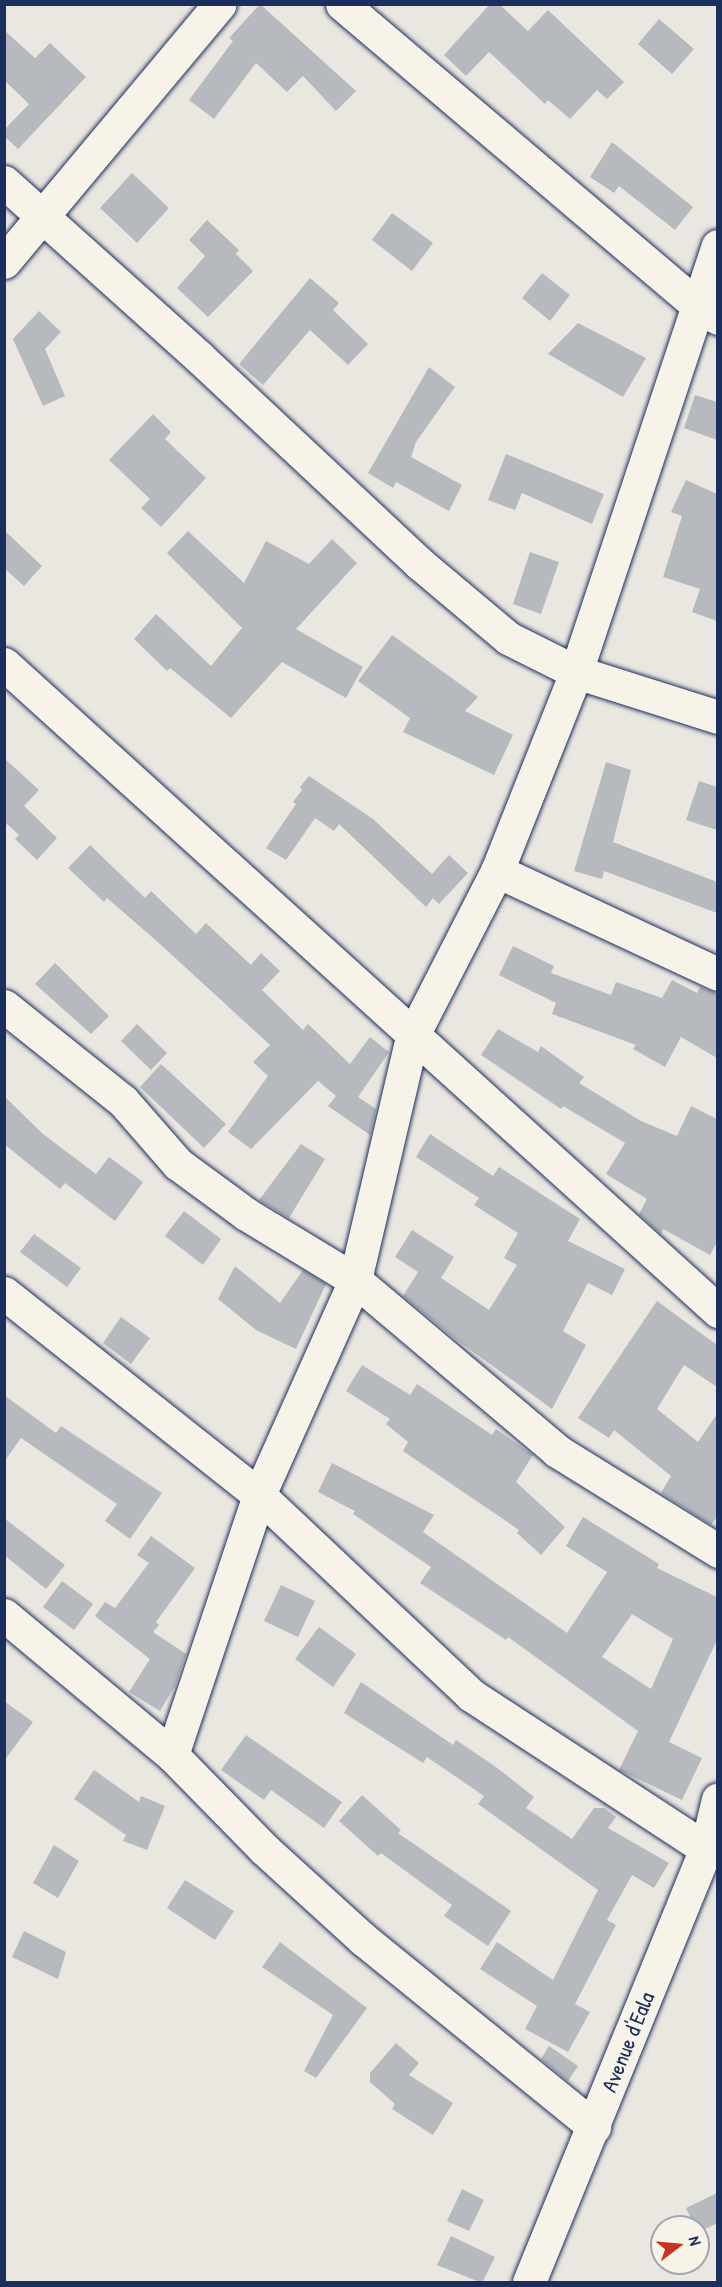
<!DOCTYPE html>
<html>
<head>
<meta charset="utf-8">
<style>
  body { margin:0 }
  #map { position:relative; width:722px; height:2287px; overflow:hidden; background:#eae7e0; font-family:"Patrick Hand",sans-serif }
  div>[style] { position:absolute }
  .building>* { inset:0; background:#b6babf }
  .roads { filter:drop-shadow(0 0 2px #1b2f5e) drop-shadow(0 0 2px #1b2f5e) }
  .minor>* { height:33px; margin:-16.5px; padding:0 16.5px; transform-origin:16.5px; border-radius:16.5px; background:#f7f3e8 }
  .tertiary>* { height:33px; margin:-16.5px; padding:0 16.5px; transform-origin:16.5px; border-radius:16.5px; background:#f7f3e8 }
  span { translate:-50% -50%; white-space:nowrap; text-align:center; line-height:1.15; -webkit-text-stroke:5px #f7f3e8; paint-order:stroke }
  .street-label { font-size:22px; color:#1b2f5e }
  .frame { position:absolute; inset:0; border:6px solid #1b2f5e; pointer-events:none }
  .north { position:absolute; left:650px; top:2215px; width:60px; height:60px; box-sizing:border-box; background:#f7f3e8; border:2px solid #9fa5b1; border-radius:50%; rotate:74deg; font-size:16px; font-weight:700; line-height:24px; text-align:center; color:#1b2f5e }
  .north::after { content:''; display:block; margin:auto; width:21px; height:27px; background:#c8321e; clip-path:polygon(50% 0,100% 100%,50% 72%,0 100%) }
</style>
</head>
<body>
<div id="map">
  <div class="building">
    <div style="clip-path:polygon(260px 4px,356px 91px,336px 111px,303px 76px,287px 92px,256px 63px,214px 119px,189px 100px,233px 41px,229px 38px)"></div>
    <div style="clip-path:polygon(490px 4px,499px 4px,528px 31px,548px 10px,624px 82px,607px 99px,597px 90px,570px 119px,548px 100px,545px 104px,489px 52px,466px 76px,444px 55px)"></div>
    <div style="clip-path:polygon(659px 19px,694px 49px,672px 74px,638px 44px)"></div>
    <div style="clip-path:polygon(4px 30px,35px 58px,50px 43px,86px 77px,18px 149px,4px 136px,4px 130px,29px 104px,4px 80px)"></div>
    <div style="clip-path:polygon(612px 142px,693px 207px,675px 230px,619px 186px,614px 193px,590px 177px)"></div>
    <div style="clip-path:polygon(132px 173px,169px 208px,137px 243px,100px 208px)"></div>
    <div style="clip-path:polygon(392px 213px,433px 243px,412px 271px,372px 240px)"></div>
    <div style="clip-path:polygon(207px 220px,239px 250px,236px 254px,253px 271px,208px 317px,177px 288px,205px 256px,189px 240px)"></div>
    <div style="clip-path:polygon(542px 273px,570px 295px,550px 321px,522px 298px)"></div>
    <div style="clip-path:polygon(310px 278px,339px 303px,333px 310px,368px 344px,348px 365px,310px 330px,263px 385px,239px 364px)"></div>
    <div style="clip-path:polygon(39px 311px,61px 332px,45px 349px,65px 396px,43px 406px,13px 339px)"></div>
    <div style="clip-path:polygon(578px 323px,646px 358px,623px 397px,548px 354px)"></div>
    <div style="clip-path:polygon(429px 367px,455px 387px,416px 442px,411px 457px,462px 485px,449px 511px,396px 482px,393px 488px,368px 473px)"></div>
    <div style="clip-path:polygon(695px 395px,717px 402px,717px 440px,684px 428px)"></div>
    <div style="clip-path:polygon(153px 414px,171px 432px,165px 439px,206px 478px,161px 527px,141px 508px,150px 499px,109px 460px)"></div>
    <div style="clip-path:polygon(506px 454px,604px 494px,592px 524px,522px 493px,515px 510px,488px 500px)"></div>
    <div style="clip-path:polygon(686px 480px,717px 494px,717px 621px,692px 612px,700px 589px,663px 577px,682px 516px,671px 512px)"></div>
    <div style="clip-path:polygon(4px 530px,42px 566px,24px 586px,4px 568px)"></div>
    <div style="clip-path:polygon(188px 531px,244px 583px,266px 541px,309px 564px,332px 539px,357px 563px,296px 629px,363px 667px,346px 698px,282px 662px,231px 718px,170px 668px,167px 671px,134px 639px,156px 614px,211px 666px,242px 628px,167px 553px)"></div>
    <div style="clip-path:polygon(530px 552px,559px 562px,541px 614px,513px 604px)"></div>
    <div style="clip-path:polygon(392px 635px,478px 697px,465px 711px,513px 735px,494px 775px,403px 732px,410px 718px,358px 681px)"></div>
    <div style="clip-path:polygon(4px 758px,39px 790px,24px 806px,57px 838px,37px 860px,15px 839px,19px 835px,7px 824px,4px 827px)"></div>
    <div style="clip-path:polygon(606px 762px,631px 770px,613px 842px,717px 882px,717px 913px,604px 871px,602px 879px,574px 871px)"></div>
    <div style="clip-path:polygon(309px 776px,373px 819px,432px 874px,449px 855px,468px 873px,439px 904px,433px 898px,426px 907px,339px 824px,334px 831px,315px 818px,286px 860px,266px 848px,296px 804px,293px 802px,302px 790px,300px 787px)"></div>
    <div style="clip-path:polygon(699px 781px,717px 787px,717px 830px,686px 820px)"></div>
    <div style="clip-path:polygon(90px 845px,145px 898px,151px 891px,196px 934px,206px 923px,251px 965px,261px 953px,280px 971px,262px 990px,303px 1030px,308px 1024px,350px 1064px,370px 1037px,389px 1052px,358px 1097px,376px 1109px,370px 1135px,328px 1106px,336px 1096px,318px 1081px,251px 1149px,228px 1132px,268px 1076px,253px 1062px,270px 1045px,160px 944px,107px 898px,104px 902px,68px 868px)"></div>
    <div style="clip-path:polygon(513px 946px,554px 966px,551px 973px,611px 995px,616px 982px,662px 998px,672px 980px,697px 993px,700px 987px,713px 992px,717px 994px,717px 1058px,681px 1037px,665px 1067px,633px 1049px,636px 1045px,552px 1014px,556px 1003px,499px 975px)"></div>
    <div style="clip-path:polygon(55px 963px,109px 1016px,91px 1034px,35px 984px)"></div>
    <div style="clip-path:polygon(137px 1024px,167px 1053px,151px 1070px,121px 1041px)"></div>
    <div style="clip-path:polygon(498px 1029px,538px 1052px,541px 1046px,584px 1077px,579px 1083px,641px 1121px,677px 1136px,691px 1106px,717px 1119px,717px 1242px,710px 1255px,663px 1229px,661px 1234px,639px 1214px,647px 1199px,606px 1174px,625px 1143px,563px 1106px,561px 1109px,481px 1055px)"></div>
    <div style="clip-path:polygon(161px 1064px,226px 1124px,204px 1148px,140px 1087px)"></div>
    <div style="clip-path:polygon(4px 1096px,43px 1134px,96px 1174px,109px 1157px,143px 1182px,115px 1221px,65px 1183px,60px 1189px,4px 1144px)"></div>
    <div style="clip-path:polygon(430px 1134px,493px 1176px,499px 1167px,580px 1219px,568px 1241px,625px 1269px,612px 1295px,588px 1283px,563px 1331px,586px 1345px,552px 1409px,454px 1338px,403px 1296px,418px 1272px,395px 1257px,412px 1230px,454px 1257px,441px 1278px,489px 1310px,517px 1265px,504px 1258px,518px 1233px,474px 1205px,479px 1198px,416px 1157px)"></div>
    <div style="clip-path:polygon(301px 1144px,325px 1159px,289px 1218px,259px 1200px)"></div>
    <div style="clip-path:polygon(184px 1211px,221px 1239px,203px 1265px,165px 1236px)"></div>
    <div style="clip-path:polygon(34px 1234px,81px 1268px,67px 1287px,20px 1252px)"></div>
    <div style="clip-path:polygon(235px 1266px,280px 1303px,303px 1270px,326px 1284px,296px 1349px,256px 1330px,218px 1299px)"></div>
    <div style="clip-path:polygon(657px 1301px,717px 1345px,717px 1387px,684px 1365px,657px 1409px,698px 1442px,717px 1414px,717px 1517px,711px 1525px,661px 1493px,671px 1476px,614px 1430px,609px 1438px,578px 1418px)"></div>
    <div style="clip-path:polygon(121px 1317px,150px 1338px,131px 1364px,103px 1343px)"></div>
    <div style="clip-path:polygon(362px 1365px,410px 1395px,417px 1384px,492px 1435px,496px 1429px,533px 1455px,516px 1482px,565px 1527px,541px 1555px,517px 1533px,519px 1530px,403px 1451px,408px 1442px,386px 1424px,390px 1419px,346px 1391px)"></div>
    <div style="clip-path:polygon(4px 1395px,56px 1433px,61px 1426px,162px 1493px,130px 1539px,105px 1521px,117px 1504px,21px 1438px,4px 1462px)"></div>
    <div style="clip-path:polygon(evenodd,332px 1463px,434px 1515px,423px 1532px,567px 1633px,607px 1572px,566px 1546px,583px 1517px,659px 1564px,657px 1568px,717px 1597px,717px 1640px,669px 1742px,702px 1758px,682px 1800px,619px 1770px,638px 1731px,508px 1637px,506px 1640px,420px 1583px,431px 1567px,353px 1514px,355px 1511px,318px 1492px,332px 1463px,632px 1614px,673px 1639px,651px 1689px,602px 1657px,632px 1614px)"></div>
    <div style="clip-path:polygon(4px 1518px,65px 1565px,46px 1589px,4px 1555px)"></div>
    <div style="clip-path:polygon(151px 1536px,195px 1568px,156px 1622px,159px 1625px,153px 1632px,186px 1654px,175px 1686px,160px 1711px,129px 1692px,150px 1659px,95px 1616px,105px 1602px,115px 1608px,149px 1563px,137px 1555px)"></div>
    <div style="clip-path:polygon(62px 1581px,93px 1604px,74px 1630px,43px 1607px)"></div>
    <div style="clip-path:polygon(281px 1585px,315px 1601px,298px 1637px,264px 1621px)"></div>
    <div style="clip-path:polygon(319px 1627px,356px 1654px,333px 1687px,295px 1659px)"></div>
    <div style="clip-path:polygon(361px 1682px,453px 1745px,456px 1740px,496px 1767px,534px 1797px,526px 1808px,572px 1839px,594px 1808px,604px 1808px,616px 1817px,608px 1828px,669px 1863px,654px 1888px,632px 1875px,607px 1920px,616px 1925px,575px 2004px,590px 2012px,568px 2052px,525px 2029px,537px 2006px,480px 1969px,497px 1942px,553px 1980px,598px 1890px,478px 1804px,484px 1796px,427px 1757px,423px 1763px,344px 1713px)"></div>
    <div style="clip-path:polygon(4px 1701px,33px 1722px,4px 1761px)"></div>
    <div style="clip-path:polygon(246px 1735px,342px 1802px,324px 1828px,271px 1790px,264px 1800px,221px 1770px)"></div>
    <div style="clip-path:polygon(94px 1770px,139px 1802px,141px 1796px,165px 1806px,147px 1850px,123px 1841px,126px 1835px,74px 1799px)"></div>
    <div style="clip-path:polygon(362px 1795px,401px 1830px,398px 1833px,511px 1911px,488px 1946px,444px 1916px,452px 1905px,381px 1853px,378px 1856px,339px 1821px)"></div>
    <div style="clip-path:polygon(54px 1845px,79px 1861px,58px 1898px,33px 1883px)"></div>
    <div style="clip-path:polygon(185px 1880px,234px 1911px,215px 1940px,167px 1908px)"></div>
    <div style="clip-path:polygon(24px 1931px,66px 1952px,58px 1979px,12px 1957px)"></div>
    <div style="clip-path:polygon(280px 1942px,367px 2008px,316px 2078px,304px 2071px,333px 2015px,262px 1967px)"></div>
    <div style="clip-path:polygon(396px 2043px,419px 2063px,409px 2075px,453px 2103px,433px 2135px,392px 2109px,395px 2104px,370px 2082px,370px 2073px)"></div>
    <div style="clip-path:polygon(549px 2046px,578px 2066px,568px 2081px,541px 2059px)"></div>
    <div style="clip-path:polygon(462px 2189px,484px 2200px,469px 2231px,447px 2221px)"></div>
    <div style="clip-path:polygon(717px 2193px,717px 2223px,698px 2233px,686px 2208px)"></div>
    <div style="clip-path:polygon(451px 2236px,495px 2257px,482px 2283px,437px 2265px)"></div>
  </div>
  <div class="roads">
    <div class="minor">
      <div style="left:342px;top:4px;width:470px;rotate:40.3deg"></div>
      <div style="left:700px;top:308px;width:21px;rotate:29deg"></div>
      <div style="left:4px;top:182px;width:263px;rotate:41.9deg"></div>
      <div style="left:200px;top:358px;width:300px;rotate:43.1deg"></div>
      <div style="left:419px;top:563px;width:116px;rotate:40.1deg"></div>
      <div style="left:508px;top:638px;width:76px;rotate:26.6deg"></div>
      <div style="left:576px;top:672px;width:149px;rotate:17.6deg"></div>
      <div style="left:4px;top:262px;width:336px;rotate:-50.1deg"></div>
      <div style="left:4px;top:664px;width:964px;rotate:42.18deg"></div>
      <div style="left:497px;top:871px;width:244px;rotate:25deg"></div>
      <div style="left:4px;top:1006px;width:152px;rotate:38.6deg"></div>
      <div style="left:123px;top:1101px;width:84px;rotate:48.9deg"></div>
      <div style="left:178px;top:1164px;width:84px;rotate:36.3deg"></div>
      <div style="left:246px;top:1214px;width:127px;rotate:31.2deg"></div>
      <div style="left:355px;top:1280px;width:265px;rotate:40.2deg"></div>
      <div style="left:557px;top:1451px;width:190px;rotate:31.8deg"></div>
      <div style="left:4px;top:1293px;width:325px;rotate:38.4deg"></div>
      <div style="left:259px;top:1495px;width:291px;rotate:43.3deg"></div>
      <div style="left:471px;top:1695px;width:281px;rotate:33.2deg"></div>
      <div style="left:4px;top:1615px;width:219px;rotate:39.8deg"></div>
      <div style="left:172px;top:1755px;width:132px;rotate:45.6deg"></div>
      <div style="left:264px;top:1849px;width:134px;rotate:42.3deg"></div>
      <div style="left:363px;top:1939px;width:298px;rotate:39.1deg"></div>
      <div style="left:172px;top:1755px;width:274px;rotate:-71.5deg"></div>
      <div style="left:259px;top:1495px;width:235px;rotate:-65.9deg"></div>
      <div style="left:355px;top:1280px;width:250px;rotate:-76.8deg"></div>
      <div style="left:412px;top:1037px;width:186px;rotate:-62.9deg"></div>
      <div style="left:497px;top:871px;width:214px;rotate:-68.3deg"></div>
      <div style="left:576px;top:672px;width:449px;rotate:-71.6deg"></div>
    </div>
    <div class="tertiary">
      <div style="left:529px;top:2282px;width:468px;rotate:-67.8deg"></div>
      <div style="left:706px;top:1849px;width:51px;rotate:-76.5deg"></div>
    </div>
  </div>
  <div class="street-label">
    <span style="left:628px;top:2042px;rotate:-68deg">Avenue d'Eala</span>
  </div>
  <div class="frame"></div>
  <div class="north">N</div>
</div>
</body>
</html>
